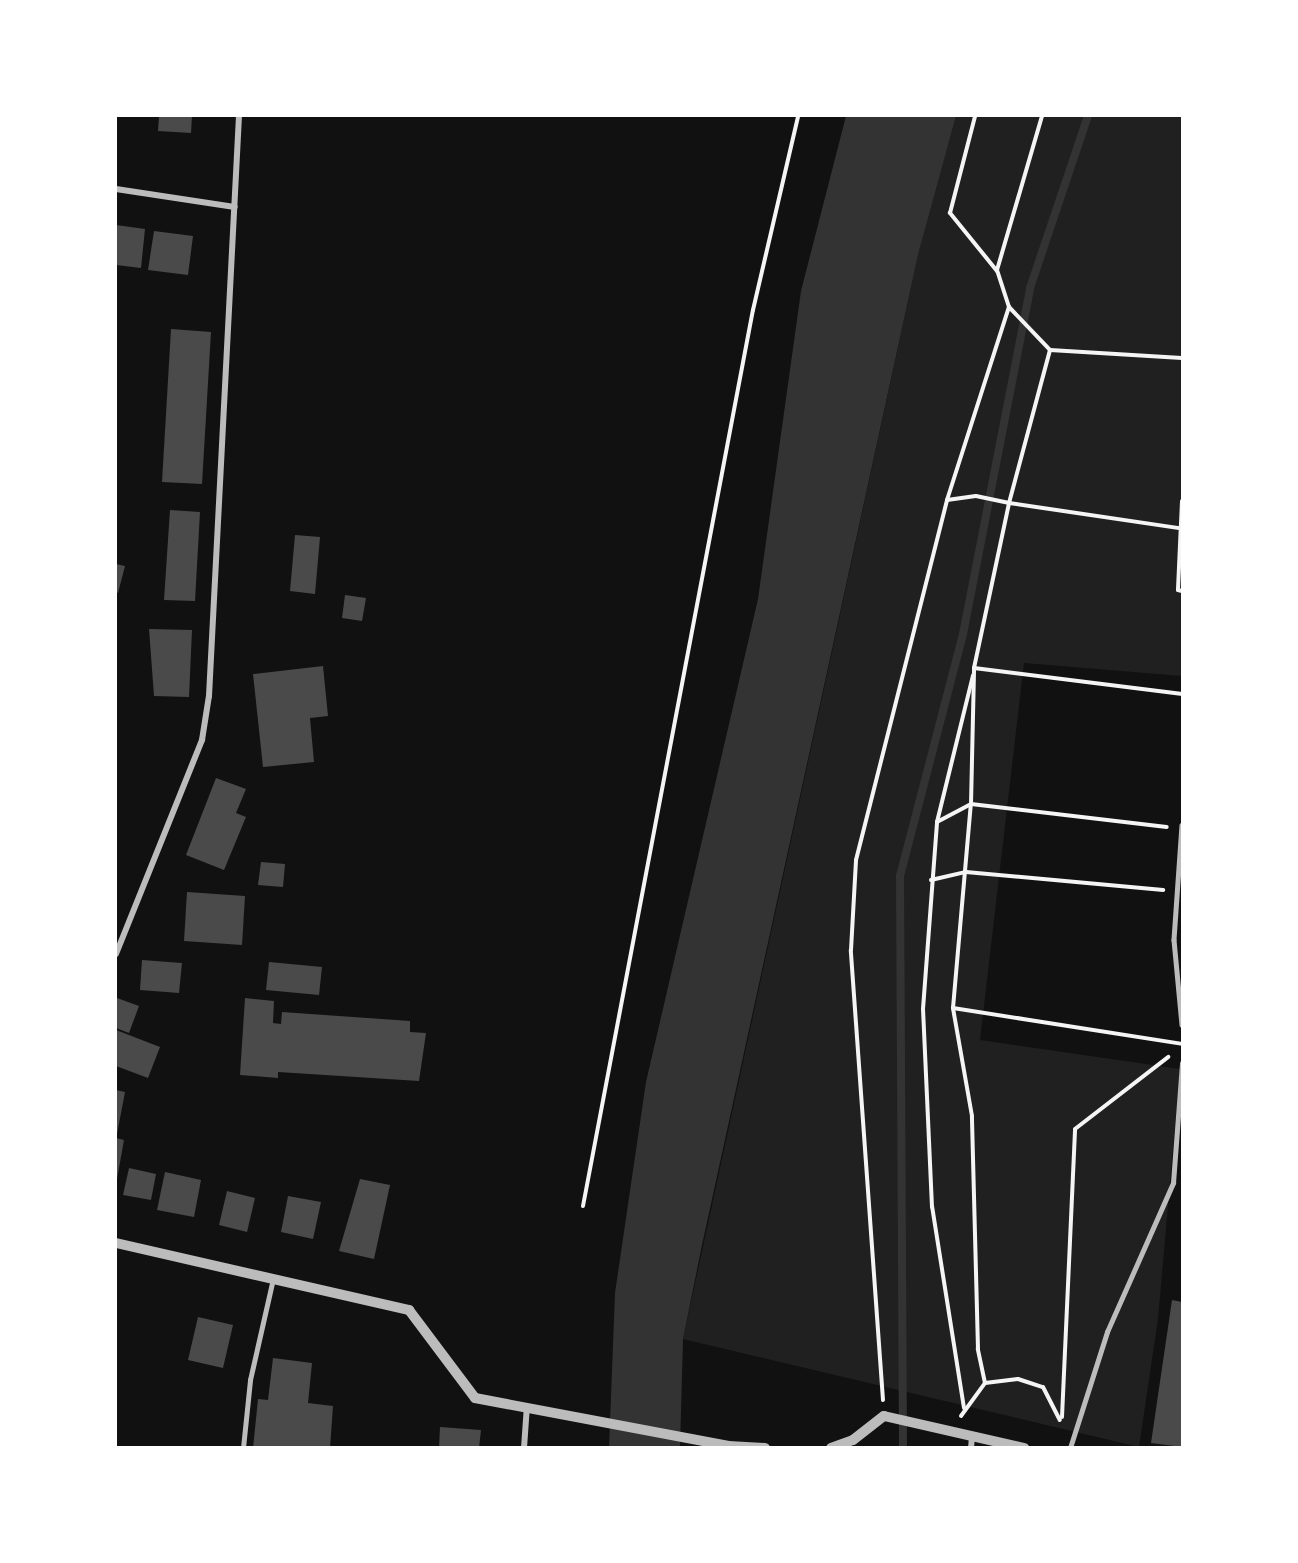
<!DOCTYPE html>
<html>
<head>
<meta charset="utf-8">
<style>
  body { margin:0 }
  #map { position:relative; width:1298px; height:1563px; overflow:hidden; background:#111; font-family:Commissioner,sans-serif }
  div>[style] { position:absolute }
  .green>* { inset:0; background:#202020 }
  .water>* { inset:0; background:#333 }
  .stream>* { height:8px; margin:-4px; padding:0 4px; transform-origin:4px; border-radius:4px; background:#333 }
  .building>* { inset:0; background:#4a4a4a }
  .path>* { height:4px; margin:-2px; padding:0 2px; transform-origin:2px; border-radius:2px; background:#f5f5f5 }
  .service>* { height:4.5px; margin:-2.25px; padding:0 2.25px; transform-origin:2.25px; border-radius:2.25px; background:#bcbcbc }
  .minor>* { height:6px; margin:-3px; padding:0 3px; transform-origin:3px; border-radius:3px; background:#bcbcbc }
  .tertiary>* { height:10px; margin:-5px; padding:0 5px; transform-origin:5px; border-radius:5px; background:#bcbcbc }
  span { translate:-50% -50%; white-space:nowrap; text-align:center; line-height:1.15; -webkit-text-stroke:6px #fff; paint-order:stroke }
  .frame { position:absolute; inset:0; border:117px solid #fff; pointer-events:none }
</style>
</head>
<body>
<div id="map">
  <div class="green">
    <div style="clip-path:polygon(956px 116px,1182px 116px,1182px 676px,1024px 663px,980px 1040px,1180px 1069px,1158px 1319px,1139px 1447px,683px 1339px,918px 255px)"></div>
  </div>
  <div class="water">
    <div style="clip-path:polygon(846px 116px,956px 116px,918px 255px,702px 1245px,683px 1339px,680px 1447px,609px 1448px,615px 1293px,646px 1082px,758px 599px,801px 291px)"></div>
  </div>
  <div class="stream">
    <div style="left:903px;top:1448px;width:572px;rotate:-90.3deg"></div>
    <div style="left:900px;top:876px;width:250px;rotate:-75.4deg"></div>
    <div style="left:963px;top:634px;width:352px;rotate:-79deg"></div>
    <div style="left:1030px;top:288px;width:182px;rotate:-71.4deg"></div>
  </div>
  <div class="building">
    <div style="clip-path:polygon(159px 116px,192px 116px,191px 133px,158px 131px)"></div>
    <div style="clip-path:polygon(116px 225px,145px 229px,141px 268px,116px 265px)"></div>
    <div style="clip-path:polygon(154px 231px,193px 236px,188px 275px,148px 270px)"></div>
    <div style="clip-path:polygon(171px 329px,211px 332px,202px 484px,162px 482px)"></div>
    <div style="clip-path:polygon(170px 510px,200px 512px,195px 601px,164px 600px)"></div>
    <div style="clip-path:polygon(295px 535px,320px 537px,315px 594px,290px 591px)"></div>
    <div style="clip-path:polygon(116px 564px,125px 566px,118px 593px,116px 592px)"></div>
    <div style="clip-path:polygon(345px 595px,366px 598px,362px 621px,342px 618px)"></div>
    <div style="clip-path:polygon(149px 629px,192px 630px,189px 697px,154px 696px)"></div>
    <div style="clip-path:polygon(323px 666px,328px 716px,310px 718px,314px 762px,263px 767px,253px 674px)"></div>
    <div style="clip-path:polygon(216px 778px,246px 789px,236px 813px,246px 817px,224px 870px,186px 855px)"></div>
    <div style="clip-path:polygon(261px 862px,285px 864px,283px 887px,258px 885px)"></div>
    <div style="clip-path:polygon(187px 892px,245px 896px,242px 945px,184px 941px)"></div>
    <div style="clip-path:polygon(142px 960px,182px 963px,179px 993px,140px 990px)"></div>
    <div style="clip-path:polygon(269px 962px,322px 967px,319px 995px,266px 990px)"></div>
    <div style="clip-path:polygon(117px 998px,139px 1006px,129px 1033px,116px 1028px)"></div>
    <div style="clip-path:polygon(245px 998px,274px 1001px,273px 1023px,281px 1024px,282px 1012px,410px 1021px,410px 1032px,426px 1033px,419px 1081px,278px 1072px,278px 1078px,240px 1075px)"></div>
    <div style="clip-path:polygon(116px 1030px,160px 1047px,148px 1078px,116px 1066px)"></div>
    <div style="clip-path:polygon(116px 1090px,125px 1092px,117px 1134px,116px 1134px)"></div>
    <div style="clip-path:polygon(116px 1138px,124px 1140px,117px 1179px,116px 1179px)"></div>
    <div style="clip-path:polygon(129px 1168px,156px 1174px,151px 1200px,123px 1195px)"></div>
    <div style="clip-path:polygon(165px 1172px,201px 1180px,194px 1217px,157px 1210px)"></div>
    <div style="clip-path:polygon(360px 1179px,390px 1185px,374px 1259px,339px 1251px)"></div>
    <div style="clip-path:polygon(227px 1191px,255px 1198px,247px 1232px,219px 1225px)"></div>
    <div style="clip-path:polygon(288px 1196px,321px 1202px,313px 1239px,281px 1232px)"></div>
    <div style="clip-path:polygon(1172px 1300px,1182px 1302px,1182px 1447px,1151px 1443px)"></div>
    <div style="clip-path:polygon(198px 1317px,233px 1325px,223px 1368px,188px 1360px)"></div>
    <div style="clip-path:polygon(273px 1358px,312px 1363px,308px 1403px,333px 1406px,330px 1448px,253px 1448px,258px 1399px,268px 1400px)"></div>
    <div style="clip-path:polygon(440px 1427px,481px 1430px,479px 1448px,439px 1448px)"></div>
  </div>
  <div class="path">
    <div style="left:997px;top:270px;width:160px;rotate:-73.7deg"></div>
    <div style="left:1009px;top:307px;width:59px;rotate:46.4deg"></div>
    <div style="left:947px;top:500px;width:29px;rotate:-8deg"></div>
    <div style="left:976px;top:496px;width:34px;rotate:12deg"></div>
    <div style="left:1009px;top:503px;width:158px;rotate:-75deg"></div>
    <div style="left:1050px;top:350px;width:132px;rotate:3.5deg"></div>
    <div style="left:1182px;top:501px;width:89px;rotate:92.6deg"></div>
    <div style="left:1178px;top:590px;width:4px;rotate:14deg"></div>
    <div style="left:974px;top:668px;width:210px;rotate:7.1deg"></div>
    <div style="left:937px;top:822px;width:38px;rotate:-28deg"></div>
    <div style="left:971px;top:804px;width:197px;rotate:6.7deg"></div>
    <div style="left:931px;top:880px;width:36px;rotate:-13deg"></div>
    <div style="left:966px;top:872px;width:198px;rotate:5.2deg"></div>
    <div style="left:953px;top:1008px;width:232px;rotate:8.9deg"></div>
    <div style="left:583px;top:1206px;width:912px;rotate:-79.26deg"></div>
    <div style="left:753px;top:310px;width:199px;rotate:-76.9deg"></div>
    <div style="left:985px;top:1383px;width:35px;rotate:-102deg"></div>
    <div style="left:978px;top:1349px;width:233px;rotate:-91.5deg"></div>
    <div style="left:972px;top:1116px;width:110px;rotate:-100deg"></div>
    <div style="left:953px;top:1008px;width:205px;rotate:-85deg"></div>
    <div style="left:971px;top:804px;width:136px;rotate:-88.7deg"></div>
    <div style="left:974px;top:668px;width:169px;rotate:-78deg"></div>
    <div style="left:1009px;top:503px;width:172px;rotate:8.4deg"></div>
    <div style="left:883px;top:1400px;width:451px;rotate:-94.1deg"></div>
    <div style="left:851px;top:950px;width:90px;rotate:-86.8deg"></div>
    <div style="left:856px;top:860px;width:371px;rotate:-75.8deg"></div>
    <div style="left:947px;top:500px;width:203px;rotate:-72.2deg"></div>
    <div style="left:1009px;top:307px;width:38px;rotate:-108deg"></div>
    <div style="left:997px;top:271px;width:75px;rotate:-129deg"></div>
    <div style="left:950px;top:213px;width:100px;rotate:-75.5deg"></div>
    <div style="left:964px;top:1408px;width:204px;rotate:-99deg"></div>
    <div style="left:932px;top:1207px;width:198px;rotate:-92.6deg"></div>
    <div style="left:923px;top:1009px;width:188px;rotate:-85.7deg"></div>
    <div style="left:937px;top:822px;width:151px;rotate:-76.2deg"></div>
    <div style="left:961px;top:1416px;width:41px;rotate:-54deg"></div>
    <div style="left:985px;top:1383px;width:33px;rotate:-7deg"></div>
    <div style="left:1018px;top:1379px;width:26px;rotate:18deg"></div>
    <div style="left:1043px;top:1387px;width:37px;rotate:63deg"></div>
    <div style="left:1062px;top:1417px;width:288px;rotate:-87.4deg"></div>
    <div style="left:1075px;top:1129px;width:118px;rotate:-37.7deg"></div>
  </div>
  <div class="service">
    <div style="left:1182px;top:825px;width:115px;rotate:94deg"></div>
    <div style="left:1174px;top:940px;width:85px;rotate:84.6deg"></div>
    <div style="left:243px;top:1448px;width:68px;rotate:-84.1deg"></div>
    <div style="left:250px;top:1380px;width:104px;rotate:-77.2deg"></div>
    <div style="left:1070px;top:1448px;width:122px;rotate:-72.3deg"></div>
    <div style="left:1107px;top:1332px;width:163px;rotate:-66.1deg"></div>
    <div style="left:1173px;top:1183px;width:120px;rotate:-85.7deg"></div>
  </div>
  <div class="minor">
    <div style="left:116px;top:189px;width:120px;rotate:8.6deg"></div>
    <div style="left:116px;top:954px;width:231px;rotate:-68.1deg"></div>
    <div style="left:202px;top:740px;width:45px;rotate:-81deg"></div>
    <div style="left:209px;top:696px;width:581px;rotate:-87.04deg"></div>
    <div style="left:524px;top:1448px;width:39px;rotate:-86deg"></div>
    <div style="left:971px;top:1448px;width:12px;rotate:-85deg"></div>
  </div>
  <div class="tertiary">
    <div style="left:116px;top:1243px;width:301px;rotate:12.9deg"></div>
    <div style="left:409px;top:1310px;width:110px;rotate:53.1deg"></div>
    <div style="left:475px;top:1398px;width:258px;rotate:10.7deg"></div>
    <div style="left:728px;top:1446px;width:37px;rotate:3deg"></div>
    <div style="left:831px;top:1448px;width:23px;rotate:-20deg"></div>
    <div style="left:853px;top:1440px;width:39px;rotate:-38deg"></div>
    <div style="left:884px;top:1416px;width:144px;rotate:12.9deg"></div>
  </div>
  <div class="frame"></div>
</div>
</body>
</html>
